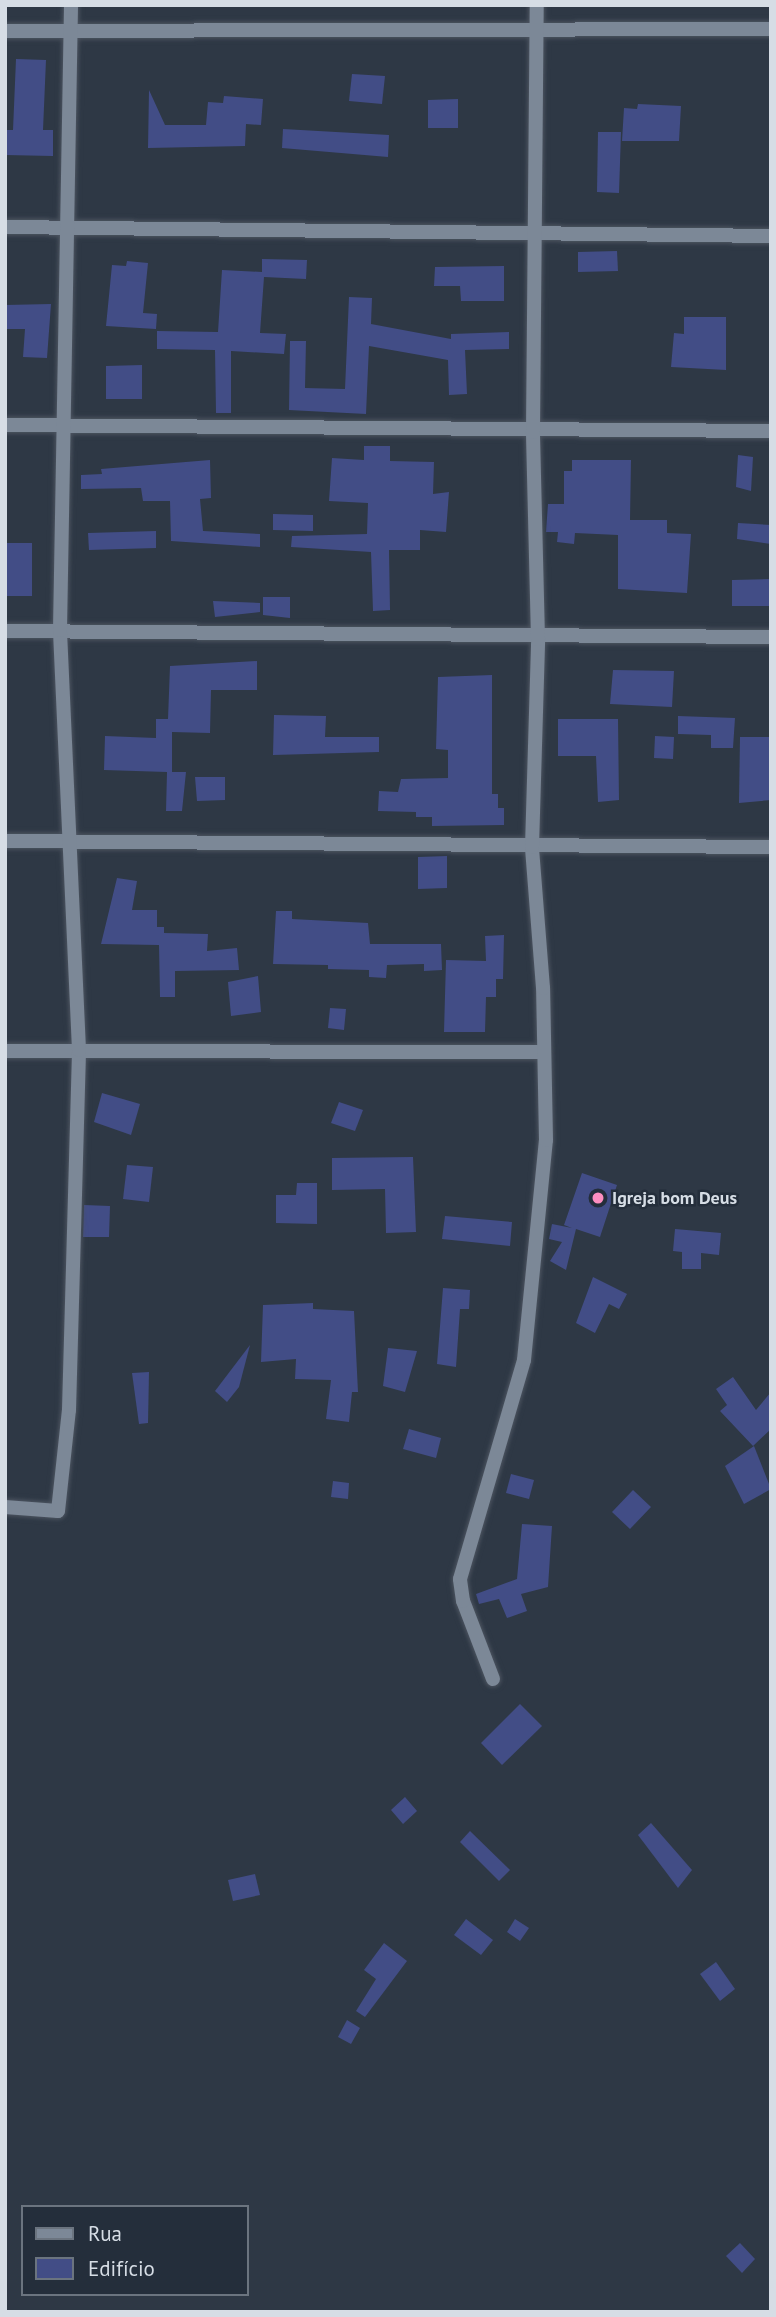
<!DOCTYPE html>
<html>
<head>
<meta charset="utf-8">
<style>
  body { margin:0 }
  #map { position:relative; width:776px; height:2317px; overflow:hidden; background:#2e3845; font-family:"PT Sans",sans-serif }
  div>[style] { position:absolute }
  .building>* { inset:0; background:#424d86 }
  .roads { filter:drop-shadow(0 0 2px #4c5460) drop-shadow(0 0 2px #4c5460) }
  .street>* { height:14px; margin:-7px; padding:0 7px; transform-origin:7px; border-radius:7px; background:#7c8897 }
  .dots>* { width:19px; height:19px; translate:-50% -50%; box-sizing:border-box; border:4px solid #242e3b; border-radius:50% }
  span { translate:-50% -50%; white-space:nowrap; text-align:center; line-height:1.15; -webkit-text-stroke:5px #242e3b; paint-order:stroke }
  .poi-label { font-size:18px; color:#d6dde5; font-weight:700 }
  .left { translate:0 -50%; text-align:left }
  .frame { position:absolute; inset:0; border:7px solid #d6dde5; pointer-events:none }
  .legend { position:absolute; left:21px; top:2205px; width:228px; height:91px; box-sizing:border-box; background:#242e3b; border:2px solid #6b747f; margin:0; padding:9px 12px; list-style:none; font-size:21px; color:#d6dde5 }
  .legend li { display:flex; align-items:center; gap:14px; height:35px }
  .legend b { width:35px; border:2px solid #6b747f }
</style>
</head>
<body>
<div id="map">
  <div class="building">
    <div style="clip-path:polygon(16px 59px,46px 60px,43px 130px,53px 130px,53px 156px,5px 155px,5px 130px,13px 130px)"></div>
    <div style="clip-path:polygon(352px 74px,385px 76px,382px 104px,349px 101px)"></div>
    <div style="clip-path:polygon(149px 90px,165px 125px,206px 125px,208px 102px,223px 103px,224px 96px,263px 99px,261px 125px,246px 124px,245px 146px,148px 148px)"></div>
    <div style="clip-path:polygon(458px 99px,458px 128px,428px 128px,428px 100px)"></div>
    <div style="clip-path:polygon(638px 104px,681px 106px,679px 141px,622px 141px,624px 108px,637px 109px)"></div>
    <div style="clip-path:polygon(283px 129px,389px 135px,388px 157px,282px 148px)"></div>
    <div style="clip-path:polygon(598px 132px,621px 132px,619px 193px,597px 192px)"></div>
    <div style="clip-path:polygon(617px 251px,618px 271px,578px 272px,578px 252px)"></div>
    <div style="clip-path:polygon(262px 259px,307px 260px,306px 279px,264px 277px,260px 333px,286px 334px,284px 354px,231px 351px,231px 413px,216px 413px,215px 350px,157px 349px,157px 331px,218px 332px,222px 270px,262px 272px)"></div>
    <div style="clip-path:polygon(127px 261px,148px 263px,143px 313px,157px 314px,156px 329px,106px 326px,112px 265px,126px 266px)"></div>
    <div style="clip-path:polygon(504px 266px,504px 301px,461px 301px,460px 286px,434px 286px,435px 267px)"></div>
    <div style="clip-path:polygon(349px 297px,372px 298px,371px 324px,451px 339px,451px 334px,509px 332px,509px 349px,465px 350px,467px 394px,449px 395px,448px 360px,369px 346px,366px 414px,289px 410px,290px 341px,306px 341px,305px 388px,345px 389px)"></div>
    <div style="clip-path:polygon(51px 304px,47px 358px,23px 357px,25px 329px,5px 329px,5px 305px)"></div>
    <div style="clip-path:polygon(684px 317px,726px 317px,726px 370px,671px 367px,674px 333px,684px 334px)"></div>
    <div style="clip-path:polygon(142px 365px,142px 399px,106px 399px,106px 366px)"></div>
    <div style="clip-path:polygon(364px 446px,390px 446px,390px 461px,434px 462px,433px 494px,449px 492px,446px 532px,420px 530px,420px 550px,389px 550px,390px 610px,373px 611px,371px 552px,291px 547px,292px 536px,367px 534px,368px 503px,329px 501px,332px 458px,364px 460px)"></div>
    <div style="clip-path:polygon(738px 455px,753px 457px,751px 491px,736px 487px)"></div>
    <div style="clip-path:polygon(210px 460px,211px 498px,200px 499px,203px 531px,260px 534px,260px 547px,171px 541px,170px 501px,143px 501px,141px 488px,81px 489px,81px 475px,102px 474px,101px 469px)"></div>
    <div style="clip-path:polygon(572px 460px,631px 460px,630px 520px,667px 520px,667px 533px,691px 534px,687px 593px,618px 589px,618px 535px,575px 533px,574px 544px,557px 542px,558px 532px,546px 532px,548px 504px,564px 504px,564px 471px,572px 471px)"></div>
    <div style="clip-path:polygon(273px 514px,313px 515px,313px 531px,273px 530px)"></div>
    <div style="clip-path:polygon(738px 523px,771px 525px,771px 544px,737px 539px)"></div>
    <div style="clip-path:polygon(156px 531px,156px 548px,89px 550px,88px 533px)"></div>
    <div style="clip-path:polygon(5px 543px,32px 543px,32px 596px,5px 596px)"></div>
    <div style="clip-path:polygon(771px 579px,771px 606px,732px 606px,732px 580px)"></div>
    <div style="clip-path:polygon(263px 597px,290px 597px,290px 618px,263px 615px)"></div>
    <div style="clip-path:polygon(213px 601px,260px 603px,260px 612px,215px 617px)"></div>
    <div style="clip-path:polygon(257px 661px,257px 690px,211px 690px,210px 733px,172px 732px,172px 772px,186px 772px,182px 811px,166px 811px,167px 772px,104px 770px,105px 736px,156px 738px,156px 719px,168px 719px,170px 666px)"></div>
    <div style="clip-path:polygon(613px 670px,674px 671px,672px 707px,610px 704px)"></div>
    <div style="clip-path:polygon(492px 675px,492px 794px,498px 794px,498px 808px,504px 808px,504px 825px,432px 826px,432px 817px,416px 817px,416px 812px,378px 811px,379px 791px,398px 792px,401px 779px,448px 778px,448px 750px,436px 749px,438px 677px)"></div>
    <div style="clip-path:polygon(274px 715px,326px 716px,325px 737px,379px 737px,379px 752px,273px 755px)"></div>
    <div style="clip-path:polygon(678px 716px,735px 718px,733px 748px,711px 748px,711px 735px,678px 734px)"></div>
    <div style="clip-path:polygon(558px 719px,618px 719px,619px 800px,598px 802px,596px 756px,558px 756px)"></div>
    <div style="clip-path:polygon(655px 736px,674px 737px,673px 759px,654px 758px)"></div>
    <div style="clip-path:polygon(740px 737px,771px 737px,771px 800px,739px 803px)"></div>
    <div style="clip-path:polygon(195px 777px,225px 777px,225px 800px,197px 801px)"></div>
    <div style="clip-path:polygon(447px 856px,447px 888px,418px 889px,418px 857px)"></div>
    <div style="clip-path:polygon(117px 878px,137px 881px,132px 910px,157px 910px,157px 927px,164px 927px,164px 933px,208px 934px,207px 951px,237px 948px,239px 970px,175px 971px,175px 997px,160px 997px,159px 945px,101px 944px)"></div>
    <div style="clip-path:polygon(276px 911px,292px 911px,292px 919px,368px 923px,370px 944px,441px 944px,442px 970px,424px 971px,424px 964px,387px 965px,386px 978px,369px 977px,369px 970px,328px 969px,328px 965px,273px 964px)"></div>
    <div style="clip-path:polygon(504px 935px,503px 979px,496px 979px,496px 997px,486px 997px,485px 1032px,444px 1032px,446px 960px,486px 961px,485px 936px)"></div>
    <div style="clip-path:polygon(258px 976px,261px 1012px,231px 1016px,228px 982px)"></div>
    <div style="clip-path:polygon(330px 1008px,346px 1009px,344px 1030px,328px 1028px)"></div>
    <div style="clip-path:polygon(102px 1093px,140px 1104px,131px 1135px,94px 1122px)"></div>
    <div style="clip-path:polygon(339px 1102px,363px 1110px,355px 1131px,331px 1123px)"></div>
    <div style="clip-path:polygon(413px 1157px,416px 1232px,386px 1233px,385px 1189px,332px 1190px,332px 1158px)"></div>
    <div style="clip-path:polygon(127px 1165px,153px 1167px,149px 1202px,123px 1199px)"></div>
    <div style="clip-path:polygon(582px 1173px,617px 1185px,600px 1237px,576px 1229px,566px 1270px,550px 1261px,562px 1242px,549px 1239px,552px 1224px,572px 1228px,564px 1225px)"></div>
    <div style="clip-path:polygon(297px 1183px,317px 1183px,317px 1224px,276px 1223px,276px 1195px,296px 1195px)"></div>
    <div style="clip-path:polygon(84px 1205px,110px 1206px,109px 1237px,83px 1237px)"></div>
    <div style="clip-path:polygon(445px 1216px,512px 1222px,510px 1246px,442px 1239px)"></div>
    <div style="clip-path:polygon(675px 1229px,721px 1233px,719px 1255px,701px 1253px,701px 1269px,682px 1269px,682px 1252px,673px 1251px)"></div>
    <div style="clip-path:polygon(593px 1277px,627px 1294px,619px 1309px,609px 1304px,595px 1333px,576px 1323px)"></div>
    <div style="clip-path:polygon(443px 1288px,470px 1290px,469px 1309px,460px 1309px,456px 1367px,437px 1364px)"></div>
    <div style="clip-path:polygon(313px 1303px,313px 1309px,354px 1311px,358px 1392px,352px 1392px,349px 1422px,326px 1419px,331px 1380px,295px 1379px,296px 1359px,261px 1362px,263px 1305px)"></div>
    <div style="clip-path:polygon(250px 1345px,239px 1387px,227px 1402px,215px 1391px)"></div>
    <div style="clip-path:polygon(388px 1348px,417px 1351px,405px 1392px,383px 1386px)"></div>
    <div style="clip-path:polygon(149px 1372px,148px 1423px,139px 1424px,132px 1373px)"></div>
    <div style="clip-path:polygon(733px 1377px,756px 1410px,771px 1392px,771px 1429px,753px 1446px,720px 1411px,727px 1405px,716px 1389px)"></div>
    <div style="clip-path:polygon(409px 1429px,441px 1438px,436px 1458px,403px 1449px)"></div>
    <div style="clip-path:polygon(754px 1446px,771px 1489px,744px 1504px,725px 1466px)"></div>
    <div style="clip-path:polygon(511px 1474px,534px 1480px,529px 1499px,506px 1493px)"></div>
    <div style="clip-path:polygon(333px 1481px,349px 1483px,348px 1499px,331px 1497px)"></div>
    <div style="clip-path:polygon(633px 1490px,651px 1507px,630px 1529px,612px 1512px)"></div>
    <div style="clip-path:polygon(522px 1524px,552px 1526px,548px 1587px,521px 1594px,527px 1611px,507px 1618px,499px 1599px,479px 1604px,476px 1594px,517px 1579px)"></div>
    <div style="clip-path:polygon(520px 1704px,542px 1726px,502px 1765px,481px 1743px)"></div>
    <div style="clip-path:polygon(405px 1797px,417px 1811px,403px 1824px,391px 1810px)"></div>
    <div style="clip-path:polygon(651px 1823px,692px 1870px,678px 1888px,638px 1835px)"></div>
    <div style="clip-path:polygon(470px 1831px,510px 1870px,499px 1881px,460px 1842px)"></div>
    <div style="clip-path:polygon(255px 1874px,260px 1895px,233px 1901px,228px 1880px)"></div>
    <div style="clip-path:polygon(466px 1919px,493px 1940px,481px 1955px,454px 1935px)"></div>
    <div style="clip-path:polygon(515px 1919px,529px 1928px,520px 1941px,507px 1932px)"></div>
    <div style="clip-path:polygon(384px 1943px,407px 1961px,365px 2017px,356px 2011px,376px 1979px,364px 1970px)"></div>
    <div style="clip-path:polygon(716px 1962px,735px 1989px,720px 2001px,700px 1974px)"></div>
    <div style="clip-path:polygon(347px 2020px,360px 2028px,351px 2044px,338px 2037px)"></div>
    <div style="clip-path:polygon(740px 2243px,755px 2259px,742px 2273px,726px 2256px)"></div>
  </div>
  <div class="roads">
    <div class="street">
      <div style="left:5px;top:31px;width:766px;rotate:-0.15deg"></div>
      <div style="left:5px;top:227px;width:766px;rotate:0.67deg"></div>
      <div style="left:5px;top:425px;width:766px;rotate:0.45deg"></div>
      <div style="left:5px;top:631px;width:766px;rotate:0.45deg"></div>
      <div style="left:5px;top:841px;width:766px;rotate:0.45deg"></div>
      <div style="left:5px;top:1051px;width:539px;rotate:0.11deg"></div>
      <div style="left:5px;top:1507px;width:53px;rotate:4.3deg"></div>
      <div style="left:58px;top:1511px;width:102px;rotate:-83.8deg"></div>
      <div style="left:69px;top:1410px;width:360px;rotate:-88.4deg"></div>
      <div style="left:79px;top:1050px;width:420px;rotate:-92.6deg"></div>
      <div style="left:60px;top:630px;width:625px;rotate:-88.99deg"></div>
      <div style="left:493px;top:1679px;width:84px;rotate:-111deg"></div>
      <div style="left:463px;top:1601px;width:22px;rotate:-98deg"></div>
      <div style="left:460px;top:1579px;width:228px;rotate:-73.7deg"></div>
      <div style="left:524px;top:1360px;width:221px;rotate:-84.3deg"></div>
      <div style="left:546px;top:1140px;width:152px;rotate:-91.1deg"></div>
      <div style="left:543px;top:988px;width:141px;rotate:-94.5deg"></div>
      <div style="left:532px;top:847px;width:208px;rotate:-88.3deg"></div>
      <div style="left:538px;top:639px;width:207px;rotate:-91.4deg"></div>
      <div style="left:533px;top:432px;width:427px;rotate:-89.5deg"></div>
    </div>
  </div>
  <div class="dots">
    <div style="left:598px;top:1198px;background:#fd8ec0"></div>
  </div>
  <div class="poi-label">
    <span class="left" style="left:612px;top:1198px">Igreja bom Deus</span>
  </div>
  <div class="frame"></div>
  <ul class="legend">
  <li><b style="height:9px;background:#7c8897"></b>Rua</li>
  <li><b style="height:19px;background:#424d86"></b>Edifício</li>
  </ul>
</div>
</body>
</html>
